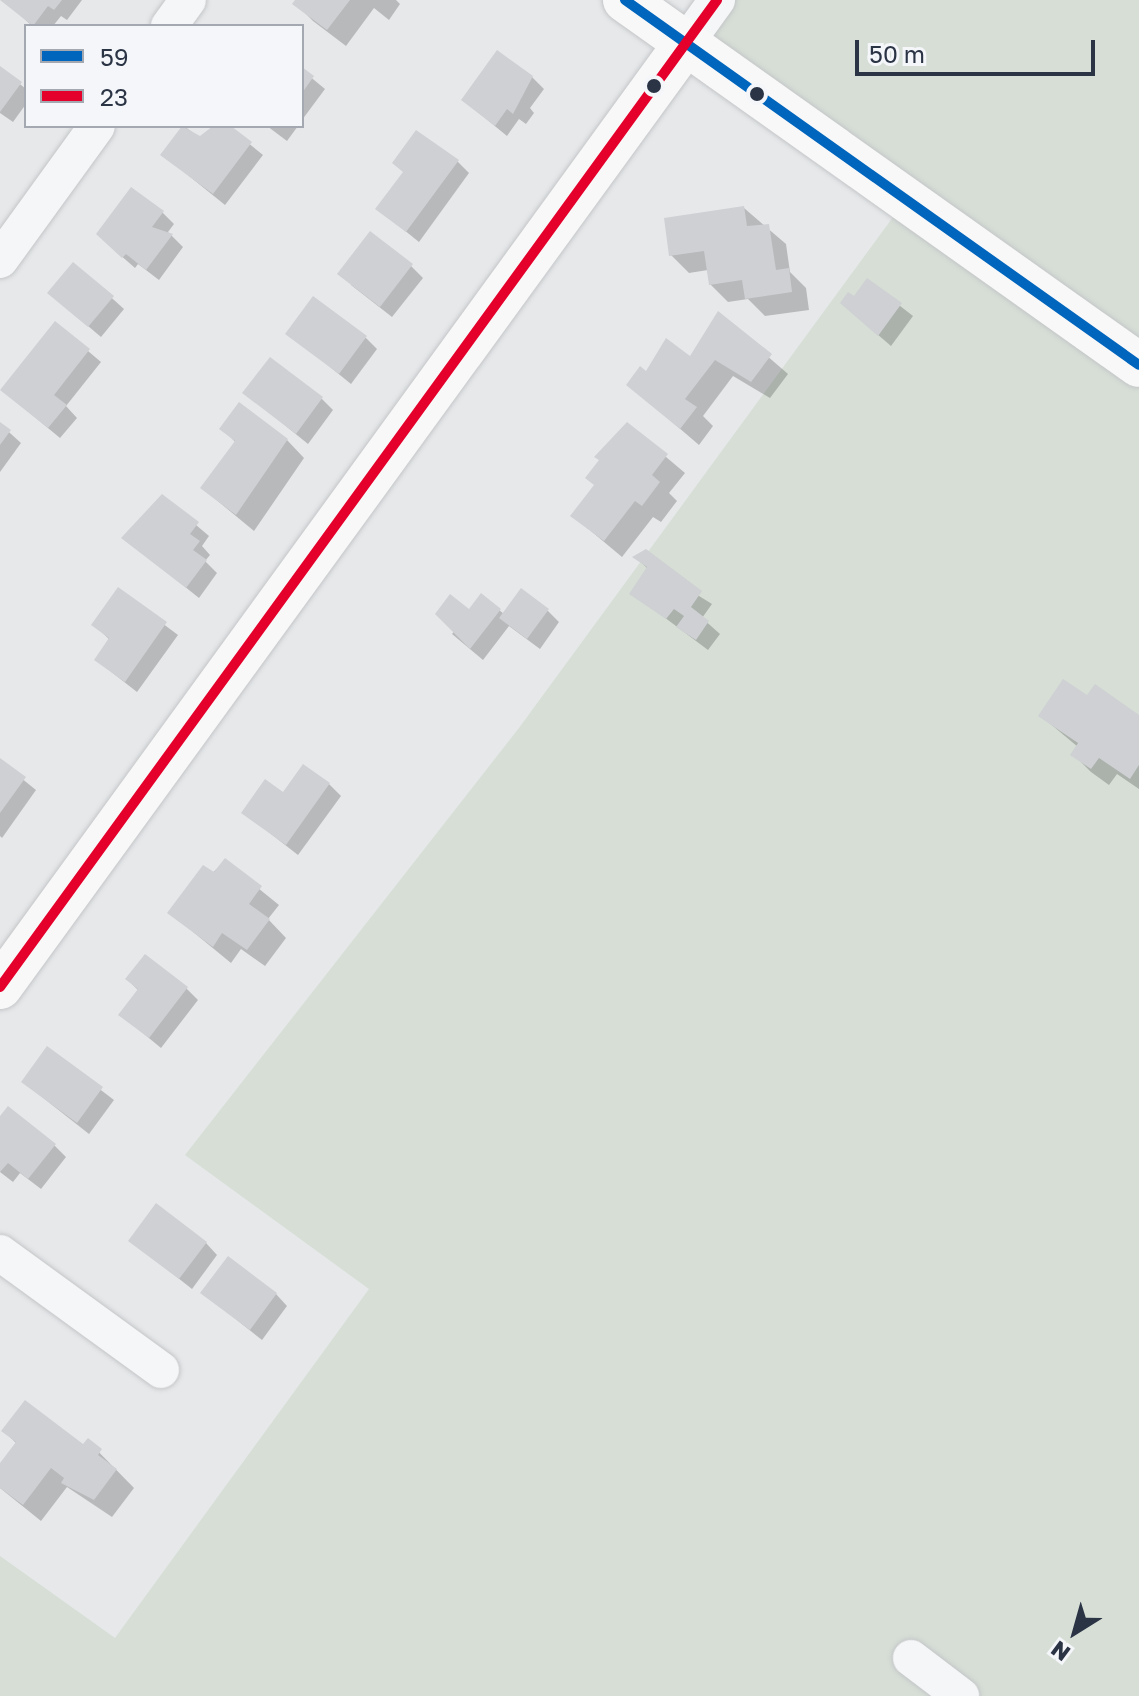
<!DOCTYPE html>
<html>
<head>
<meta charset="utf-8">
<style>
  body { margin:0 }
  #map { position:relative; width:1139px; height:1696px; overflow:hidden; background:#e6e8ea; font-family:"Golos Text",sans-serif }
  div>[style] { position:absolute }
  .green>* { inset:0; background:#d6ded6 }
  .shadow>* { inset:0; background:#0003 }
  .building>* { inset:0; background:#ced0d3 }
  .roads { filter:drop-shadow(0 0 2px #c4c6c8) drop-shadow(0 0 2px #c4c6c8) }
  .street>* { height:36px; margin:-18px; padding:0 18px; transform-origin:18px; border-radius:18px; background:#f5f6f7 }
  .secondary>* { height:44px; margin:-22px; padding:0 22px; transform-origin:22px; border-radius:22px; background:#f8f8f8 }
  .bus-1>* { height:10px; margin:-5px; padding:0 5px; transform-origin:5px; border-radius:5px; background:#0065bd }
  .bus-2>* { height:10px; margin:-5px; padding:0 5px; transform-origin:5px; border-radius:5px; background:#e4002b }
  .dots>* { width:22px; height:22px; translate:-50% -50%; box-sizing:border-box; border:4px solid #f4f6f9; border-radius:50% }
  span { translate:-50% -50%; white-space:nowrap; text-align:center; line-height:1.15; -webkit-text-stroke:6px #f4f6f9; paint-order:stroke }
  .legend { position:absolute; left:24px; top:24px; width:280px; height:104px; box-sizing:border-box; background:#f4f6f9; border:2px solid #a4a8b1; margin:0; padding:10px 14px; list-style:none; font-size:24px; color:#2b3445 }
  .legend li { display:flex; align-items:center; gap:16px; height:40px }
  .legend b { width:40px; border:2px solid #a4a8b1 }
  .north { position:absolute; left:1035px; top:1592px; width:80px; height:80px; -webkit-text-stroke:6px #f4f6f9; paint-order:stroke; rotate:217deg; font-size:22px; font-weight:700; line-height:32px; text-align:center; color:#2b3445 }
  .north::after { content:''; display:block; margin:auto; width:28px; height:36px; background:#2b3445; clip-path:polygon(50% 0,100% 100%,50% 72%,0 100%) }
  .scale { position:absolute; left:855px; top:40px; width:240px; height:36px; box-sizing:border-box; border:4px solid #2b3445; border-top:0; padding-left:10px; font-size:24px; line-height:28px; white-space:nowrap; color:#2b3445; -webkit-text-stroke:6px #f4f6f9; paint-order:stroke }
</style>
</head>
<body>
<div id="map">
  <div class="green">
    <div style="clip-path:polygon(716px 0,1139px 0,1139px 1696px,0 1696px,0 1556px,115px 1638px,369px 1289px,185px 1155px,519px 728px,907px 198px,686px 40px)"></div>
  </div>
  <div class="shadow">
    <div style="clip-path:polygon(4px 0,82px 0,67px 20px,61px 16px,53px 26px,32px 26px)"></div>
    <div style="clip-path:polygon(298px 0,396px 0,400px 4px,389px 20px,374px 8px,346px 46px,313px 21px,295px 3px)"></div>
    <div style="clip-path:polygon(0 68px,26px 89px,26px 104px,13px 122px,0 113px)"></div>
    <div style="clip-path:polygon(302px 70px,325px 89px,302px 120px)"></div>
    <div style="clip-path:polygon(532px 77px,544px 89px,530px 108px,534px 113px,526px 124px,519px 119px,507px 136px,463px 100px)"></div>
    <div style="clip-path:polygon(184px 126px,200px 138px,213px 126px,227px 126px,263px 155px,225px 205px,163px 155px)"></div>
    <div style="clip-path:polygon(267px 126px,298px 126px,287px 141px)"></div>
    <div style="clip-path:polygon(457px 161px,469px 173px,419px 242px,378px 209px,404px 173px)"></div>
    <div style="clip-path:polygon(744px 208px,786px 244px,790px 272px,806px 288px,809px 310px,765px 316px,748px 299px,728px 302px,710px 284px,708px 270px,689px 273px,671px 255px)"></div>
    <div style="clip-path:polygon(162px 212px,174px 224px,168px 232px,183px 247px,159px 280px,138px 264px,135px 268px,110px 246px)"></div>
    <div style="clip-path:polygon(74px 264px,124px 309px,101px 337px,62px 304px)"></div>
    <div style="clip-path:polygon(411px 266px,423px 278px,392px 317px,351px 285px)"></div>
    <div style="clip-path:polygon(868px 281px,913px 316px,891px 346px,855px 315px,855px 299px)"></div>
    <div style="clip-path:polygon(719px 314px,788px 374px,770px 398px,733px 376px,703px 416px,713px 426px,699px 445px,629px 385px,691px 359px)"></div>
    <div style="clip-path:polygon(56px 324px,101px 362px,66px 406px,77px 418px,60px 438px,2px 390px)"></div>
    <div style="clip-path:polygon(288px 333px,366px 338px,377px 349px,351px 384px)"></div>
    <div style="clip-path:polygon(245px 393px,322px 399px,333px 410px,308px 444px)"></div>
    <div style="clip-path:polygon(0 424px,21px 443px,0 472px)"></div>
    <div style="clip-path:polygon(627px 424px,685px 473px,669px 493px,677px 501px,661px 522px,653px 517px,622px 557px,573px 516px,596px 486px)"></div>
    <div style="clip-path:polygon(222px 428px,287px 440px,304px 458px,254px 531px,202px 488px,236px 443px)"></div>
    <div style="clip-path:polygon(162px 496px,209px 536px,202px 546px,210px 555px,205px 561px,217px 573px,199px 598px,124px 538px)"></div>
    <div style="clip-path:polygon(636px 557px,712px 604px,702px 618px,720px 634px,708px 650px,632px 593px,648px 569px)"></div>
    <div style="clip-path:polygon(118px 590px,178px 635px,137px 692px,96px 660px,110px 640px,94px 625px)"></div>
    <div style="clip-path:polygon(482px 596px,504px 614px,548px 611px,559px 622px,540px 649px,509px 626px,483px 660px,452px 634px)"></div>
    <div style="clip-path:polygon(1088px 698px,1139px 717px,1139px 789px,1117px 774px,1109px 785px,1091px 772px,1073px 754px,1078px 747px,1041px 716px)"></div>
    <div style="clip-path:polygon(0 761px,36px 790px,2px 838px,0 836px)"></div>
    <div style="clip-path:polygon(329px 784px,341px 796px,298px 855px,244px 813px)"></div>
    <div style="clip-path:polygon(225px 861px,279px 905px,268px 919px,286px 938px,265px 966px,241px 949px,231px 963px,170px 913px)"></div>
    <div style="clip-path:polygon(127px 979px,186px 988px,198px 1000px,161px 1048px,121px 1015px,139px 991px)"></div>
    <div style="clip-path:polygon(47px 1049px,114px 1100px,89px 1134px,23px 1082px)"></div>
    <div style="clip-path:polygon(0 1119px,54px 1145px,66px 1157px,41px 1189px,20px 1173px,13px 1182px,0 1172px)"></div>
    <div style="clip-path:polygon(131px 1241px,206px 1243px,217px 1255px,192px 1289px)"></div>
    <div style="clip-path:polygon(203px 1293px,276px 1294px,287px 1306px,262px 1340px)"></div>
    <div style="clip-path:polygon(4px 1431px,83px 1447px,88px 1441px,134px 1488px,112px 1517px,67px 1487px,41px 1521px,0 1488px,0 1467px,17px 1444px)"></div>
  </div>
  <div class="building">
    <div style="clip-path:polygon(0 0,62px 0,54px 10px,48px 6px,33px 26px)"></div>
    <div style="clip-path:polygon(295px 0,350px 0,327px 30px,292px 4px)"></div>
    <div style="clip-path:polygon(497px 50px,533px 76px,513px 114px,507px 109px,495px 126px,461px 100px)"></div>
    <div style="clip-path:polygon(0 66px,22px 82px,0 112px)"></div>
    <div style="clip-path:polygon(302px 67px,314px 76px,302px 93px)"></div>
    <div style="clip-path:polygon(182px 126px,200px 136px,213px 126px,231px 126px,252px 142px,213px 194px,160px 155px)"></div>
    <div style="clip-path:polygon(416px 130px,459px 160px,406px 232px,375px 209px,403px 172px,392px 163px)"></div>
    <div style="clip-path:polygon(131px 187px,164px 211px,152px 227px,173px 234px,146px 270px,126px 254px,122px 258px,96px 234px)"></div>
    <div style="clip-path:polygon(744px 206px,747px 226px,769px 224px,776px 270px,789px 268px,792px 292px,745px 299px,742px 280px,709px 285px,704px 251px,669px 256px,664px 218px)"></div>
    <div style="clip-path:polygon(370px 231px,413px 264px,380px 307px,337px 274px)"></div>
    <div style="clip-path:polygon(73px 262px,114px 296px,88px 327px,47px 293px)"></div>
    <div style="clip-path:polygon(867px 278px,902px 303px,878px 336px,840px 303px,848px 292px,854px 296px)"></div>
    <div style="clip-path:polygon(313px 296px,367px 336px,339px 374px,285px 334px)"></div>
    <div style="clip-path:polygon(718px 311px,772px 354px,751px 382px,715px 360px,685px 399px,697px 407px,680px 429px,626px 385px,640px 366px,646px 371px,666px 338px,690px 356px)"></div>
    <div style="clip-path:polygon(55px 321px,90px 349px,54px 395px,67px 405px,48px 428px,0 390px)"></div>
    <div style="clip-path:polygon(270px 357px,323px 397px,296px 434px,242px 393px)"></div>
    <div style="clip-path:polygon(239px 402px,288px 439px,236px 515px,200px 488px,235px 441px,219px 429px)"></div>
    <div style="clip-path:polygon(0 422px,11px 430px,0 445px)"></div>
    <div style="clip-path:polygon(627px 422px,668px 454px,652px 475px,660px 482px,642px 506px,635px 501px,604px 541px,570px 516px,594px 485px,585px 478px,599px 460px,594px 457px)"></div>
    <div style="clip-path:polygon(162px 494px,199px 522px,190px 534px,200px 541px,193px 550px,207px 560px,186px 588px,121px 538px)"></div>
    <div style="clip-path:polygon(646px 549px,702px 591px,691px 607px,709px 621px,696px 640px,676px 627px,684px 616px,674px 609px,666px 619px,629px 594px,647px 567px,632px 557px)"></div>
    <div style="clip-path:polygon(118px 587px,167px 622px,125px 682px,94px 660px,109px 638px,91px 625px)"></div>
    <div style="clip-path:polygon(521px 588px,549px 609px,527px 639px,499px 618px)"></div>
    <div style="clip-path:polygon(481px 593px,501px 609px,470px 649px,435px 614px,450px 594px,469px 609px)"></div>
    <div style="clip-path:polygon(1063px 679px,1087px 695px,1095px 684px,1139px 715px,1139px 765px,1130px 779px,1099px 758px,1091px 769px,1070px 755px,1078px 743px,1038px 716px)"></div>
    <div style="clip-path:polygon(0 758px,26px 777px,0 813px)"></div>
    <div style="clip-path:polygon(303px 764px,330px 783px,286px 845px,241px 813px,265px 779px,283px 792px)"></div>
    <div style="clip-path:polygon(225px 858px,262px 886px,249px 904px,270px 919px,247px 950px,222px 933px,213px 947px,167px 913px,203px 865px,214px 872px)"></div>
    <div style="clip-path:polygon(145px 954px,188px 987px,149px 1038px,118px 1015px,138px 989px,125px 979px)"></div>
    <div style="clip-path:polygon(47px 1046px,103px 1087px,77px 1123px,21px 1082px)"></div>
    <div style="clip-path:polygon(8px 1106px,56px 1144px,28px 1179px,8px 1163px,0 1172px,0 1116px)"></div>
    <div style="clip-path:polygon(156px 1203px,207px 1242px,179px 1279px,128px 1241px)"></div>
    <div style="clip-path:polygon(228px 1256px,277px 1293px,250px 1330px,200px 1293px)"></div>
    <div style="clip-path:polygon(25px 1400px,83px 1444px,88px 1438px,102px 1449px,98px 1455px,117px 1469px,94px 1500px,61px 1483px,64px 1478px,51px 1468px,23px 1505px,0 1488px,0 1463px,16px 1442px,1px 1431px)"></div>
  </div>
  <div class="roads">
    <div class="street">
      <div style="left:169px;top:26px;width:32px;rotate:-54deg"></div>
      <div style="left:686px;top:43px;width:53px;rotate:-54.2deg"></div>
      <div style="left:0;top:260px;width:165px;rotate:-54.1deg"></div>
      <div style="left:0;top:1253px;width:199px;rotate:36deg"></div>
      <div style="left:911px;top:1658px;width:63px;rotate:37.2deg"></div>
    </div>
    <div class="secondary">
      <div style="left:625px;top:0;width:630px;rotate:35.38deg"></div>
      <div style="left:0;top:987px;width:1167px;rotate:-53.99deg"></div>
    </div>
  </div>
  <div class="bus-1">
    <div style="left:625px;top:0;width:630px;rotate:35.38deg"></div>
  </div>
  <div class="bus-2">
    <div style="left:0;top:987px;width:1220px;rotate:-54deg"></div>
  </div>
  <div class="dots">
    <div style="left:654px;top:86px;background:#2b3445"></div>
    <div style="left:757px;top:94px;background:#2b3445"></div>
  </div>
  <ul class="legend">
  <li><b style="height:10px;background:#0065bd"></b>59</li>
  <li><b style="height:10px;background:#e4002b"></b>23</li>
  </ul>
  <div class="north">N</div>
  <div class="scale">50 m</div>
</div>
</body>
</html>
